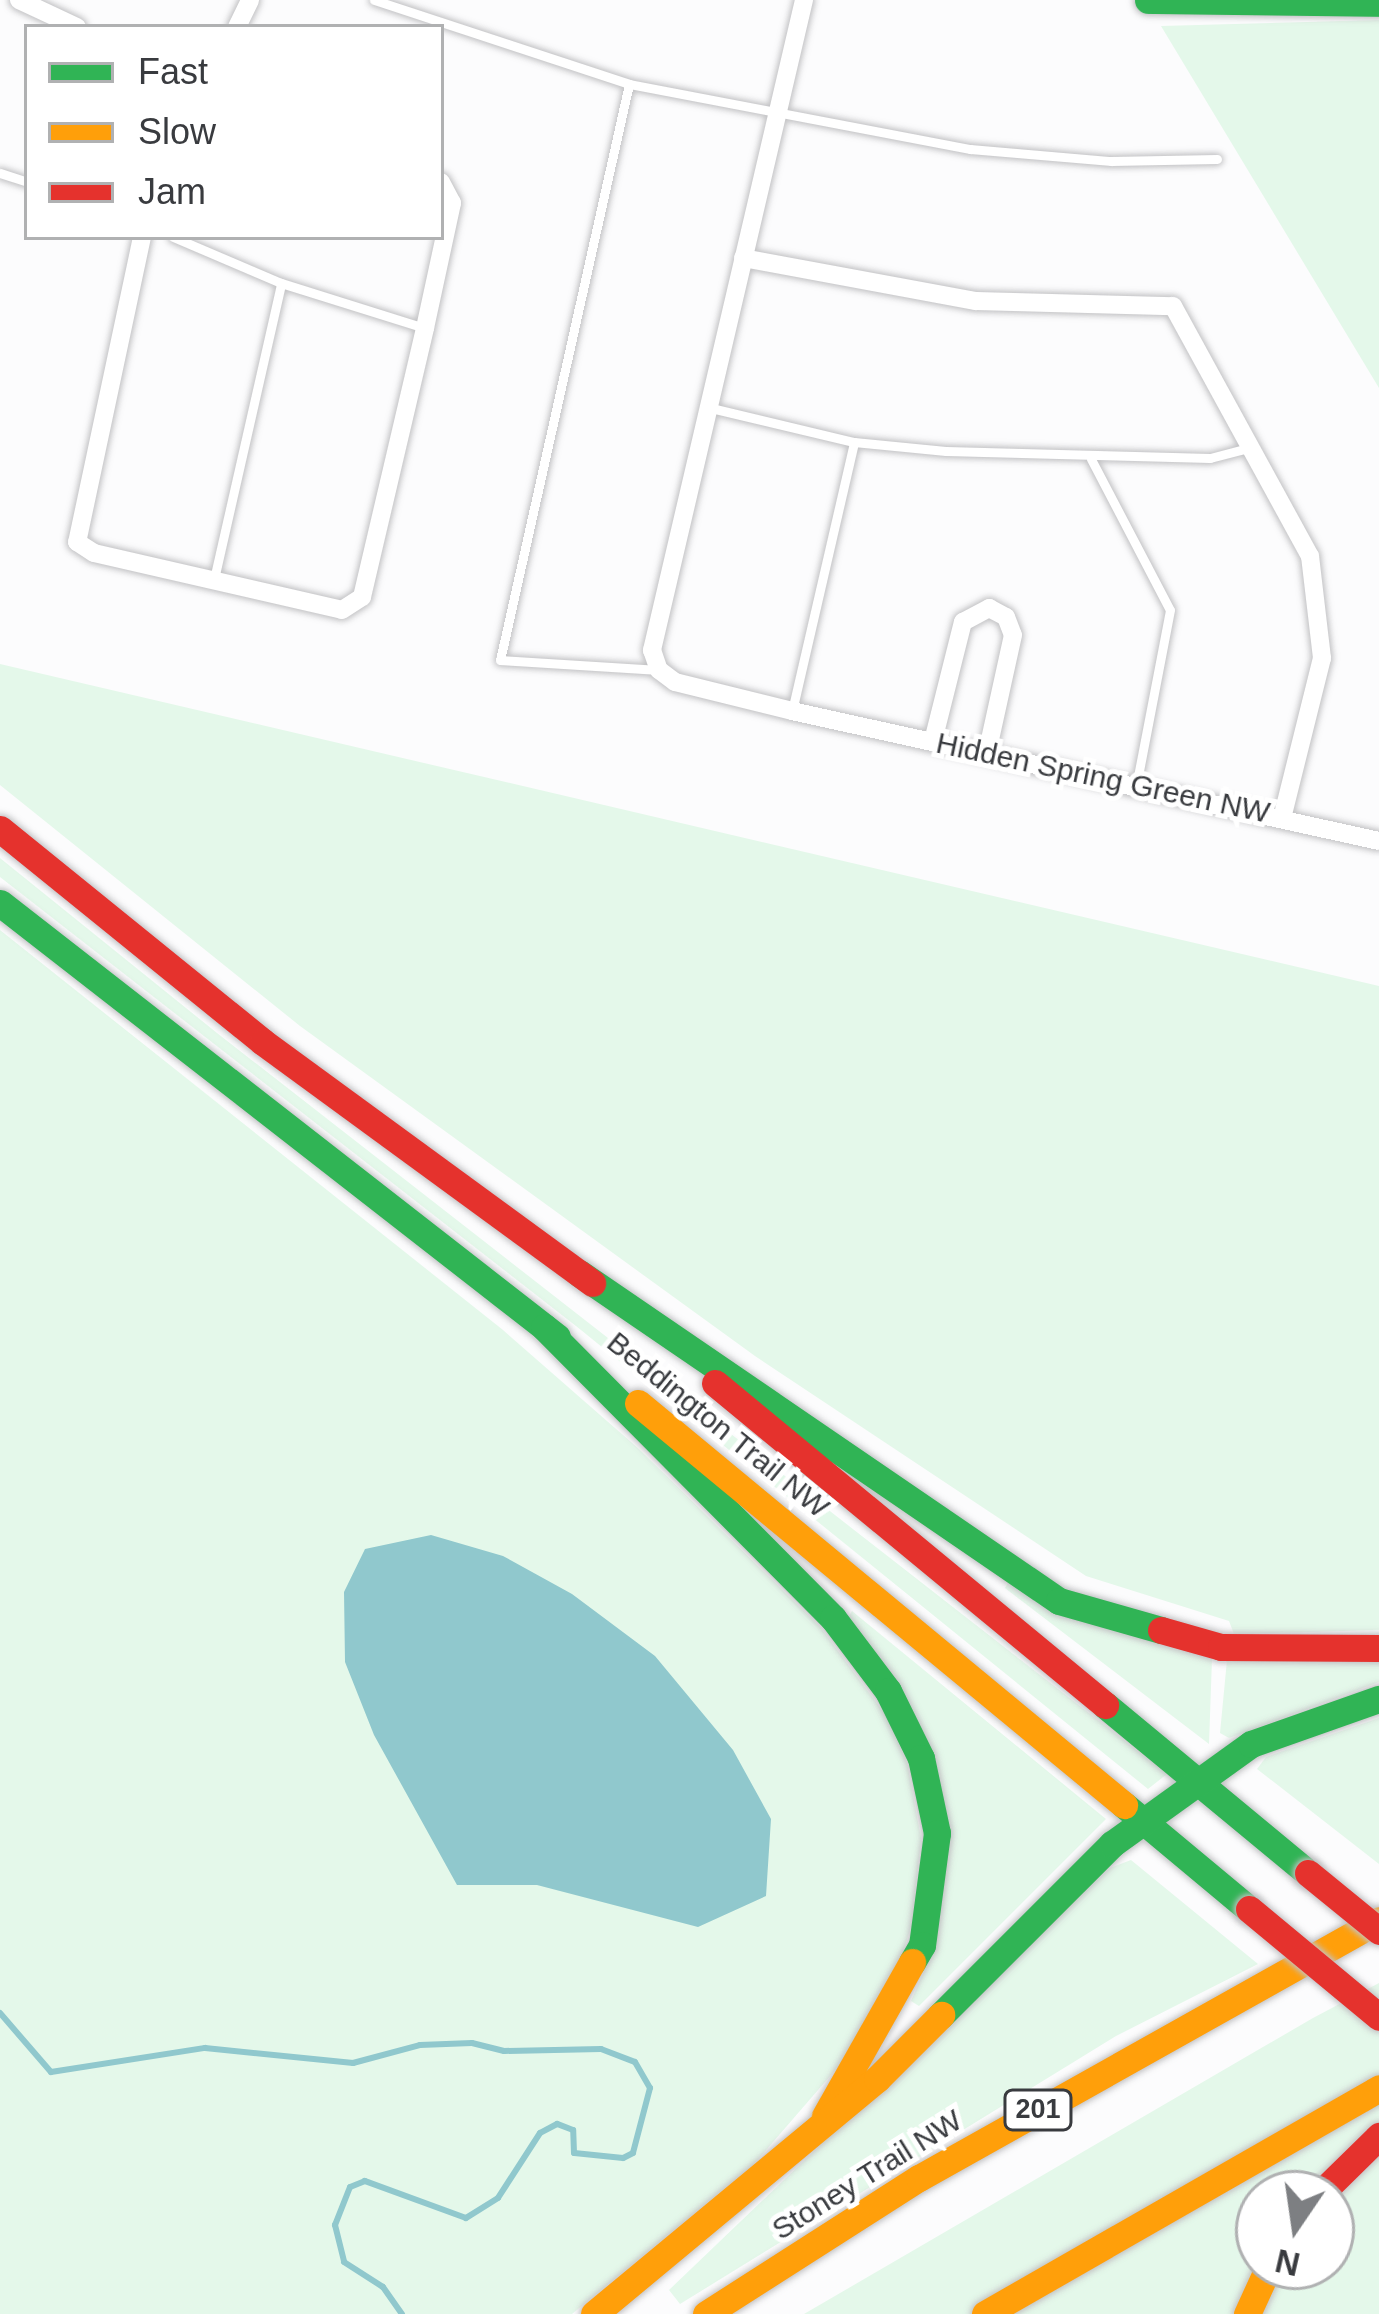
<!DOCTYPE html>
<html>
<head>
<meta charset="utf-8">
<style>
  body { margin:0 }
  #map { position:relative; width:1379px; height:2314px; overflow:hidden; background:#fcfcfd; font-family:Arial,sans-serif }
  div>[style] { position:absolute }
  .green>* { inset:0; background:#e4f8ea }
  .water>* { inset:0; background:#90c8cd }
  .stream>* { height:6px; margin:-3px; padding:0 3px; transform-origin:3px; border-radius:3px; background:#90c8cd }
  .roads { filter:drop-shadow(0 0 3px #c2c2c4) drop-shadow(0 0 3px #c2c2c4) }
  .lane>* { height:9px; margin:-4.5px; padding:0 4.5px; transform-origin:4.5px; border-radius:4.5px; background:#fff }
  .street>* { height:18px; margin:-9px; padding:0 9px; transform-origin:9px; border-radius:9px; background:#fff }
  .fast>* { height:27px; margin:-13.5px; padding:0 13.5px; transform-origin:13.5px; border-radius:13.5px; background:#30b455 }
  .slow>* { height:27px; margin:-13.5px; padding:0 13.5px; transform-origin:13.5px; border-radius:13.5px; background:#ff9f0a }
  .jam>* { height:27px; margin:-13.5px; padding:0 13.5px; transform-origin:13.5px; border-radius:13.5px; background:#e5322d }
  .bridges { filter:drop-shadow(0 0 3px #c2c2c4) drop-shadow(0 0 3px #c2c2c4) }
  .jam-bridge>* { height:27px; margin:-13.5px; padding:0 13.5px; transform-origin:13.5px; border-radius:13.5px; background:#e5322d }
  span { translate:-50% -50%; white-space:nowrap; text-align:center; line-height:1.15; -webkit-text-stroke:10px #fff; paint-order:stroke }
  .shield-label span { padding:3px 9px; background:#fff; border:3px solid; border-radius:9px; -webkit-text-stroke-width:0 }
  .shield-label { font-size:27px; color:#393b3f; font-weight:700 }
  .street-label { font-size:30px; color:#393b3f }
  .legend { position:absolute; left:24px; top:24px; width:420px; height:216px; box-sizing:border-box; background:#fff; border:3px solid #b0b1b2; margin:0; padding:15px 21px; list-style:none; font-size:36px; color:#393b3f }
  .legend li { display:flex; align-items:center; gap:24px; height:60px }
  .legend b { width:60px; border:3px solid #b0b1b2 }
  .north { position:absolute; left:1235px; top:2170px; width:120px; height:120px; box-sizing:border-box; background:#fff; border:3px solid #b0b1b2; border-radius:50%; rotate:193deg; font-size:33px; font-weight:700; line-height:48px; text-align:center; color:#393b3f }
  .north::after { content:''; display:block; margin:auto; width:42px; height:54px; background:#7d7f82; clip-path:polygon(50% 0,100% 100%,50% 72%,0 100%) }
</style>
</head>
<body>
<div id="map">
  <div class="green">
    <div style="clip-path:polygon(1379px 20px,1379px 388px,1161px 26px)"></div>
    <div style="clip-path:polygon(0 664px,1379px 986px,1379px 1630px,1234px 1634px,1229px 1621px,1086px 1576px,755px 1356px,300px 1026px,0 785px)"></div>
    <div style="clip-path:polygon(0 858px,217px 1033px,1167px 1774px,1148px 1789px,576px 1326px,0 877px)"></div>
    <div style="clip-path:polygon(0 930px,503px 1330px,639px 1449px,820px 1627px,887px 1717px,907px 1763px,921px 1838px,912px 1924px,899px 1964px,844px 2060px,754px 2164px,572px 2314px,0 2314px)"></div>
    <div style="clip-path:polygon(1010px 1579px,1109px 1630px,1212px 1659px,1209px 1744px,1005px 1588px)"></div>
    <div style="clip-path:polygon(852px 1611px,1106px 1819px,919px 2006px,911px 2001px,934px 1948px,943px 1803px,847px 1620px)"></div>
    <div style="clip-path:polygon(1227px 1660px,1379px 1662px,1379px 1682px,1229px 1738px,1220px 1733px)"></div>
    <div style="clip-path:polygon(1379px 1718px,1379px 1864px,1257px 1769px,1266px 1757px)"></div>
    <div style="clip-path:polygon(1131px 1860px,1258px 1964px,1116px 2036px,680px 2304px,669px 2290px,1110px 1868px)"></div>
    <div style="clip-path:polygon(evenodd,1379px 1983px,1379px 2314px,804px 2314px,1313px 2018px,1379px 1983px,1259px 2194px,1331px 2194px,1331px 2266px,1259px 2266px,1259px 2194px)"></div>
  </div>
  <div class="water">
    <div style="clip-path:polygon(431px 1535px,503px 1556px,572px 1594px,655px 1656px,733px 1750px,771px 1819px,766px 1896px,698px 1927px,537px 1885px,457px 1885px,374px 1735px,345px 1662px,344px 1592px,365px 1549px)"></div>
  </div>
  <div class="stream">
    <div style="left:0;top:2013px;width:78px;rotate:49.2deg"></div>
    <div style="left:51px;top:2072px;width:156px;rotate:-8.9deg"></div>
    <div style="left:205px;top:2048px;width:149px;rotate:5.8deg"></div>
    <div style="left:353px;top:2063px;width:69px;rotate:-15deg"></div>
    <div style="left:420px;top:2045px;width:52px;rotate:-2.2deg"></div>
    <div style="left:472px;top:2043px;width:33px;rotate:14deg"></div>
    <div style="left:504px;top:2051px;width:97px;rotate:-1.2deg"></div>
    <div style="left:601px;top:2049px;width:36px;rotate:21deg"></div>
    <div style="left:635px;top:2062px;width:30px;rotate:60deg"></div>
    <div style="left:650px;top:2088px;width:67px;rotate:104.7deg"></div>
    <div style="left:633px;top:2153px;width:11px;rotate:153deg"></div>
    <div style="left:623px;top:2158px;width:49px;rotate:-174.2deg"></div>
    <div style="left:574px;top:2153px;width:23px;rotate:-92deg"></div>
    <div style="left:573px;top:2130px;width:17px;rotate:-159deg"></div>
    <div style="left:557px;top:2124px;width:19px;rotate:152deg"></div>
    <div style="left:540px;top:2133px;width:77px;rotate:122.9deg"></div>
    <div style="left:498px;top:2198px;width:38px;rotate:148deg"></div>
    <div style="left:466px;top:2218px;width:108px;rotate:-159.9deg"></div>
    <div style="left:365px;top:2181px;width:16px;rotate:158deg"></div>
    <div style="left:350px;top:2187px;width:41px;rotate:111.5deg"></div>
    <div style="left:335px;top:2225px;width:38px;rotate:76deg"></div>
    <div style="left:344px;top:2262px;width:46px;rotate:32.7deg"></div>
    <div style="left:383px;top:2287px;width:33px;rotate:55deg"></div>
  </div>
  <div class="roads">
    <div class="lane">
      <div style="left:374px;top:0;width:268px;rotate:18.2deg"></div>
      <div style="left:629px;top:84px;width:347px;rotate:10.8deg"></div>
      <div style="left:970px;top:149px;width:142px;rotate:4.9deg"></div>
      <div style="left:1111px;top:161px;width:106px;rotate:-1.1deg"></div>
      <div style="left:629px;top:84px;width:590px;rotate:102.62deg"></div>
      <div style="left:500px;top:660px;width:159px;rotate:3.6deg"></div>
      <div style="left:0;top:173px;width:28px;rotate:18deg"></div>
      <div style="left:173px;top:237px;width:117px;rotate:23.1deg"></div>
      <div style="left:281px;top:283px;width:151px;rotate:17.4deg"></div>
      <div style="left:711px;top:408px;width:147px;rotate:13.4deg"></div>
      <div style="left:854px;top:442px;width:92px;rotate:5.6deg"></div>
      <div style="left:946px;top:451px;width:264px;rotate:1.5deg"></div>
      <div style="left:1210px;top:458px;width:43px;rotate:-14.7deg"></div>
      <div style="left:1091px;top:459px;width:170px;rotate:62.4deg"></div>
      <div style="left:1170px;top:610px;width:180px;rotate:100.9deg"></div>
      <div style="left:214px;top:579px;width:303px;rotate:-77.2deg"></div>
      <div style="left:792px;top:711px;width:276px;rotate:-77deg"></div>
    </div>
    <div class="street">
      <div style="left:19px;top:0;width:64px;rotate:25deg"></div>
      <div style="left:804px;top:0;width:668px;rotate:103.16deg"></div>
      <div style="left:652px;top:650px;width:21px;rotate:71deg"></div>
      <div style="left:659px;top:670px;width:20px;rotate:37deg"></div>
      <div style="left:675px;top:682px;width:121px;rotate:13.9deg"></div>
      <div style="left:792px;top:711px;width:601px;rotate:12.49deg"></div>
      <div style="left:237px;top:27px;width:30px;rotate:-64deg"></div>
      <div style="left:142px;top:237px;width:312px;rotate:102deg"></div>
      <div style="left:77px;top:542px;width:20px;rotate:33deg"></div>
      <div style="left:94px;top:553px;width:254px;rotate:12.9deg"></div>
      <div style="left:342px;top:610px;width:24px;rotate:-33deg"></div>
      <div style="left:362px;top:597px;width:276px;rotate:-76.8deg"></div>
      <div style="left:425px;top:328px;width:128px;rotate:-77.8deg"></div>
      <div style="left:452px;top:203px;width:24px;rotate:-118deg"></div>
      <div style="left:743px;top:258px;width:237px;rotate:10.5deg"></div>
      <div style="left:976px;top:301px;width:197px;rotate:1.5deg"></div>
      <div style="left:1173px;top:306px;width:285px;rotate:61.3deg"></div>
      <div style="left:1310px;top:556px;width:103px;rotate:83.3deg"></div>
      <div style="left:1322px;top:658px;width:166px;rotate:104deg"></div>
      <div style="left:933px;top:741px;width:123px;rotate:-75.9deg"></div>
      <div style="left:963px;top:622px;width:30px;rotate:-28deg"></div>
      <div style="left:989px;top:608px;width:19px;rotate:28deg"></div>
      <div style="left:1006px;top:617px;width:19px;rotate:69deg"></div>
      <div style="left:1013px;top:635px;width:121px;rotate:102.4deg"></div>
    </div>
    <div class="fast">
      <div style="left:1148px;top:0;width:231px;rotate:0.7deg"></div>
      <div style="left:0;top:903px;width:706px;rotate:37.92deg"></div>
      <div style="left:579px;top:1273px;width:581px;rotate:34.35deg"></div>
      <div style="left:1059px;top:1601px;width:106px;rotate:15.9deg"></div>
      <div style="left:544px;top:1327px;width:410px;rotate:45.2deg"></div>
      <div style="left:833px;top:1618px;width:91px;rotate:53deg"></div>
      <div style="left:888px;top:1691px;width:75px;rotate:63.8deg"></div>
      <div style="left:921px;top:1758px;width:77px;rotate:78deg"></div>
      <div style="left:937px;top:1833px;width:113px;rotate:97.6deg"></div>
      <div style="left:922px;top:1945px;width:20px;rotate:120deg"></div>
      <div style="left:1105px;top:1705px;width:264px;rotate:39.6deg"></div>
      <div style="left:1124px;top:1805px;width:163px;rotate:39.8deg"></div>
      <div style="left:941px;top:2015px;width:242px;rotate:-45deg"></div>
      <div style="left:1112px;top:1844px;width:171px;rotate:-35.7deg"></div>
      <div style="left:1251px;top:1744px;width:136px;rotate:-19.4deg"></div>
    </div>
    <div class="slow">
      <div style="left:638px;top:1403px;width:631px;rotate:39.6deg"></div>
      <div style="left:825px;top:2116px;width:177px;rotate:-60.5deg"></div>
      <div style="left:594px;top:2314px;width:368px;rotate:-39.7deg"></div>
      <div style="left:877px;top:2079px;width:91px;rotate:-45deg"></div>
      <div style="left:706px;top:2314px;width:253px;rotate:-32.6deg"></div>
      <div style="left:919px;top:2178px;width:527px;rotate:-29.29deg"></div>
      <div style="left:985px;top:2314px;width:454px;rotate:-29.8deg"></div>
      <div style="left:1247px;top:2314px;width:53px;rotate:-65.4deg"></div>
    </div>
    <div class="jam">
      <div style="left:0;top:829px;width:338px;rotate:39deg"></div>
      <div style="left:263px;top:1042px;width:408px;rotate:36.2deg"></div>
      <div style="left:715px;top:1383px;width:506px;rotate:39.54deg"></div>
      <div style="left:1161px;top:1630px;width:62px;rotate:15.8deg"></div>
      <div style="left:1221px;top:1647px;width:158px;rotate:0.4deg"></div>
      <div style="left:1320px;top:2194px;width:83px;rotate:-44.5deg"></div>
    </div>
  </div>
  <div class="bridges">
    <div class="jam-bridge">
      <div style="left:1308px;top:1873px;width:92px;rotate:39.2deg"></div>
      <div style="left:1249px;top:1909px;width:169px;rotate:39.7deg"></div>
    </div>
  </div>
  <div class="shield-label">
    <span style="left:1038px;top:2110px">201</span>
  </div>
  <div class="street-label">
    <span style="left:1103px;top:778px;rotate:12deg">Hidden Spring Green NW</span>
    <span style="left:718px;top:1425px;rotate:39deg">Beddington Trail NW</span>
    <span style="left:867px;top:2175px;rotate:-32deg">Stoney Trail NW</span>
  </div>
  <ul class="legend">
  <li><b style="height:15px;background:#30b455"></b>Fast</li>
  <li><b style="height:15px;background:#ff9f0a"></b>Slow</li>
  <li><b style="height:15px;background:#e5322d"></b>Jam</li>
  </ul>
  <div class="north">N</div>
</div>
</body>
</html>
